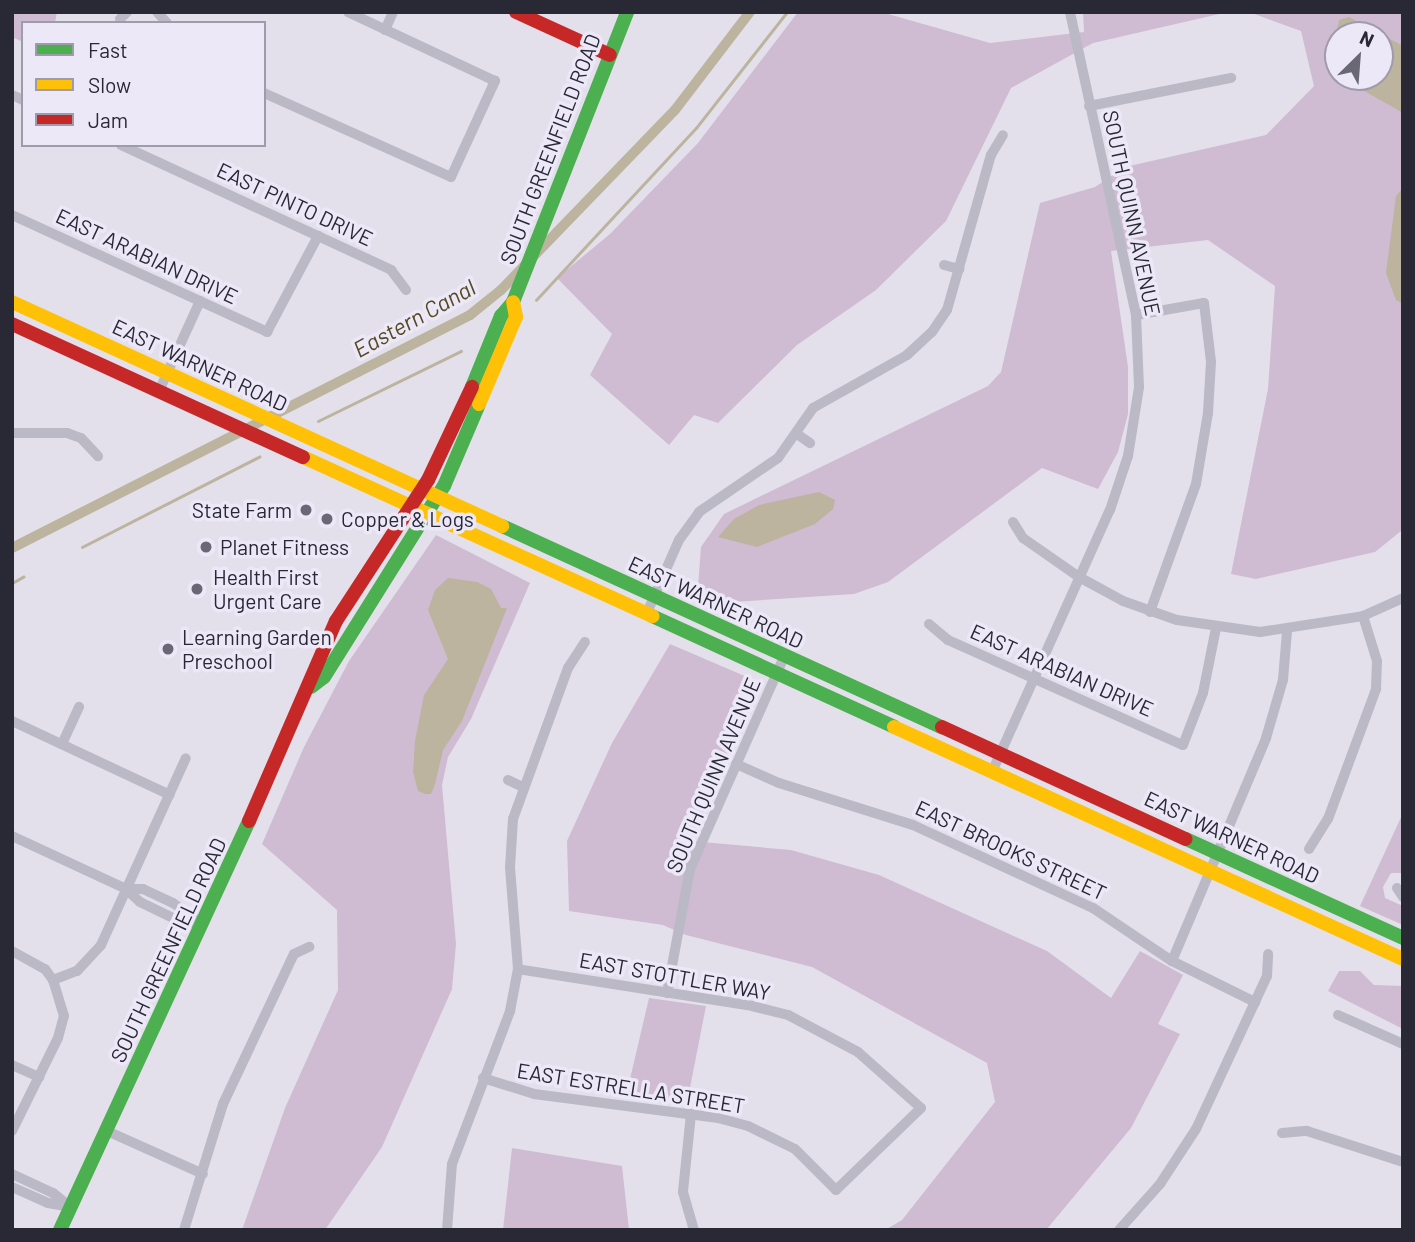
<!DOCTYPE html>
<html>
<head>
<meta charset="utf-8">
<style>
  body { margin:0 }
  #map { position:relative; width:1415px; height:1242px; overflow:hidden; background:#e3e0ec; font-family:Barlow,sans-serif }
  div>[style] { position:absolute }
  .green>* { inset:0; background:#cfbbd2 }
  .water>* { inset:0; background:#bcb49e }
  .stream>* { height:2.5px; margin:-1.25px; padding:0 1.25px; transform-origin:1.25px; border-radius:1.25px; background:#bcb49e }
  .canal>* { height:10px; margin:-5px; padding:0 5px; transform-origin:5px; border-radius:5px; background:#bcb49e }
  .street>* { height:10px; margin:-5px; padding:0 5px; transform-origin:5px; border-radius:5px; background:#bbb9c5 }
  .fast>* { height:14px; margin:-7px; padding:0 7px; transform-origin:7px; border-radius:7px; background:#4caf50 }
  .slow>* { height:14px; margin:-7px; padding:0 7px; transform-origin:7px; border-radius:7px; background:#ffc107 }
  .jam>* { height:14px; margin:-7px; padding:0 7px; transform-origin:7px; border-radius:7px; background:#c62828 }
  .dots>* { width:19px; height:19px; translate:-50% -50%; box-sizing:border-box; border:4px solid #ece8f8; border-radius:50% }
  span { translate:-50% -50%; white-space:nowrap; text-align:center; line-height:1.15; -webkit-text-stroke:7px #ece8f8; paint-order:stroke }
  .street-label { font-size:21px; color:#292835 }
  .poi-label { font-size:21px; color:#292835 }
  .right { translate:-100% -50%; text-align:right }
  .left { translate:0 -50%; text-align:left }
  .water-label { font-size:23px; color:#544920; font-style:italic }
  .frame { position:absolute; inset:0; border:14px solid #292835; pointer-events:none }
  .legend { position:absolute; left:21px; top:21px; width:245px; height:126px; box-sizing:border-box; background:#ece8f8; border:2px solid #9e9baa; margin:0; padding:9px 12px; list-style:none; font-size:21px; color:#292835 }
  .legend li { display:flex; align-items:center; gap:14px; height:35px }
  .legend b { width:35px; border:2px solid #9e9baa }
  .north { position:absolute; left:1324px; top:21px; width:70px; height:70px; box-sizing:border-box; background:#ece8f8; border:2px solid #9e9baa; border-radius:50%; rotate:25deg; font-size:19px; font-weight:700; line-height:28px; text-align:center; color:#292835 }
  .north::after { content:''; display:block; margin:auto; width:24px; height:32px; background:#6a6875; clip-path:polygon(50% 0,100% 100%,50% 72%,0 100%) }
</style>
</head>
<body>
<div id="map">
  <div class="green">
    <div style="clip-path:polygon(12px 12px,57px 12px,55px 23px,23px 23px,23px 42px,12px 37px)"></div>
    <div style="clip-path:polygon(798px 12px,881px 12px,990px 43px,1084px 32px,1083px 12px,1228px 12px,1093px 43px,1011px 88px,946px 221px,876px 290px,797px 345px,718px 423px,694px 415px,669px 445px,590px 375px,612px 334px,557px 278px,610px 234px,698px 143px)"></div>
    <div style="clip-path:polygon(evenodd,1249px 12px,1403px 12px,1401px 531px,1375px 552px,1256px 579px,1231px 574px,1268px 389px,1275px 286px,1208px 240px,1111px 251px,1128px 367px,1128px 414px,1118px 452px,1098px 489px,1042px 468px,888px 582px,854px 594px,718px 603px,698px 587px,701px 547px,724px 514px,988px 386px,1001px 372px,1040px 203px,1095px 187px,1125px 167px,1266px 135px,1314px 86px,1301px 31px,1249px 12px,1338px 35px,1380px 35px,1380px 77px,1338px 77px,1338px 35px)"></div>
    <div style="clip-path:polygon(436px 535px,530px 583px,471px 719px,448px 757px,442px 785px,456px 944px,452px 989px,382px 1147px,325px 1230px,242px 1230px,285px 1108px,338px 990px,337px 910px,262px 844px,304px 747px,349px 661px)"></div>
    <div style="clip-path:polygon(670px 644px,761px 683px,691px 841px,791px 850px,879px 875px,1047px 951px,1111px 998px,1140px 951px,1183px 975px,1158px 1024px,1180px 1034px,1131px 1128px,1046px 1230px,885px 1230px,902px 1220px,995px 1102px,987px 1063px,812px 967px,686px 935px,663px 925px,569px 911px,567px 841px,612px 743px)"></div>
    <div style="clip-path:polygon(1403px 813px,1403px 873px,1391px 873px,1383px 887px,1385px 898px,1403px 906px,1403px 925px,1360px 906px)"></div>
    <div style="clip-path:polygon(1339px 971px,1360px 971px,1374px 985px,1403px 986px,1403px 1029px,1328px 991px)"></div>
    <div style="clip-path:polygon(649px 998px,706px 1006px,687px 1103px,626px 1096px)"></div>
    <div style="clip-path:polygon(512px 1148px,622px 1166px,629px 1230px,503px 1230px)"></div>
  </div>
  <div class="water">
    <div style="clip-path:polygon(1349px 17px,1403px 46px,1403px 113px,1347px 81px,1346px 77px,1380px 77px,1380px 35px,1338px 35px,1338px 49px,1337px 30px,1339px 20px)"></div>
    <div style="clip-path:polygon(1403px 188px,1403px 304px,1396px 300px,1386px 273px,1396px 196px)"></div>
    <div style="clip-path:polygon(819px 492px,835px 500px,833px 509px,815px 524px,757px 547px,718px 537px,734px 519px,759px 505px)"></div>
    <div style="clip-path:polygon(448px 578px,477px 582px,491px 589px,501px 608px,507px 608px,462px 721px,443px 750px,435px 784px,431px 794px,425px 794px,418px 791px,413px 772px,415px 741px,424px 695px,448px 659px,428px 610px,435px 590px)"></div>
  </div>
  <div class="stream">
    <div style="left:536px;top:300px;width:235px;rotate:-47.1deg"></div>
    <div style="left:696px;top:128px;width:147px;rotate:-51.9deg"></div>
    <div style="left:318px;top:421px;width:159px;rotate:-26.1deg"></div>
    <div style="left:82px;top:547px;width:199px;rotate:-27deg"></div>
    <div style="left:12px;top:583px;width:13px;rotate:-29deg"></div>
  </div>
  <div class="canal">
    <div style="left:12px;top:548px;width:514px;rotate:-26.96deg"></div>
    <div style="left:470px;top:315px;width:40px;rotate:-39deg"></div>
    <div style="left:501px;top:290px;width:250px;rotate:-46deg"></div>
    <div style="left:675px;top:110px;width:123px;rotate:-52.6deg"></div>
  </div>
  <div class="street">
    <div style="left:157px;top:12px;width:15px;rotate:48deg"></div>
    <div style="left:120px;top:19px;width:10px;rotate:-45deg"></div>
    <div style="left:385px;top:30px;width:20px;rotate:-66deg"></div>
    <div style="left:264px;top:93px;width:205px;rotate:24.2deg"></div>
    <div style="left:451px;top:177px;width:106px;rotate:-65.4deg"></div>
    <div style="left:495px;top:81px;width:162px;rotate:-154.9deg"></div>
    <div style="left:12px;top:95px;width:12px;rotate:24deg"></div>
    <div style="left:1089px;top:106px;width:145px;rotate:-11.2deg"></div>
    <div style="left:121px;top:145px;width:298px;rotate:24.8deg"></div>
    <div style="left:391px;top:270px;width:25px;rotate:53deg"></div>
    <div style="left:12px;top:215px;width:281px;rotate:24.6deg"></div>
    <div style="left:267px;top:332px;width:109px;rotate:-62deg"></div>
    <div style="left:944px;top:265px;width:16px;rotate:15deg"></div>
    <div style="left:1136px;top:315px;width:69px;rotate:-10deg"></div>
    <div style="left:1204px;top:303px;width:59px;rotate:83.2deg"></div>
    <div style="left:1211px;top:362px;width:51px;rotate:93.4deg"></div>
    <div style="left:1208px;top:413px;width:72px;rotate:99.6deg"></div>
    <div style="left:1196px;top:484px;width:136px;rotate:109.8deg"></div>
    <div style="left:159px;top:391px;width:99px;rotate:-65.5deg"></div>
    <div style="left:12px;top:433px;width:55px"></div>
    <div style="left:67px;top:433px;width:15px;rotate:20deg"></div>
    <div style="left:81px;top:438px;width:25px;rotate:47deg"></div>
    <div style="left:797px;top:434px;width:16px;rotate:35deg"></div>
    <div style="left:1013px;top:522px;width:19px;rotate:58deg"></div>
    <div style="left:1023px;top:538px;width:68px;rotate:34.9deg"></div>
    <div style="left:1079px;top:577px;width:50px;rotate:28.6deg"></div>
    <div style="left:1123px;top:601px;width:57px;rotate:19.4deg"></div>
    <div style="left:1177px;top:620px;width:84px;rotate:8.2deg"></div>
    <div style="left:1260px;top:632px;width:104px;rotate:-8.8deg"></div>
    <div style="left:646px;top:615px;width:82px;rotate:-66.3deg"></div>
    <div style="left:679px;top:540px;width:34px;rotate:-54deg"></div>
    <div style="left:699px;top:512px;width:96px;rotate:-34.4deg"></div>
    <div style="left:778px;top:458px;width:61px;rotate:-55deg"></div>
    <div style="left:813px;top:408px;width:108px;rotate:-29.4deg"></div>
    <div style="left:907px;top:355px;width:34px;rotate:-43deg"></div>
    <div style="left:932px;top:332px;width:27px;rotate:-56deg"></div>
    <div style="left:947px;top:310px;width:161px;rotate:-74.2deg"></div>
    <div style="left:991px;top:155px;width:23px;rotate:-59deg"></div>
    <div style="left:929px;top:624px;width:25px;rotate:40deg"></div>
    <div style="left:948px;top:640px;width:257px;rotate:24.1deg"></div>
    <div style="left:1183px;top:745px;width:56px;rotate:-69deg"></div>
    <div style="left:1203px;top:693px;width:66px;rotate:-78.7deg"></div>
    <div style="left:12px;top:721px;width:174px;rotate:25.1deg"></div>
    <div style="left:62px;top:744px;width:41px;rotate:-65.3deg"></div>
    <div style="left:736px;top:764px;width:47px;rotate:23.8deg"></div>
    <div style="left:779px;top:783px;width:140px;rotate:17.4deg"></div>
    <div style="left:913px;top:825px;width:198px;rotate:24.8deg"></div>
    <div style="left:1093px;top:908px;width:95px;rotate:33.9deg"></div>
    <div style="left:1172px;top:961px;width:93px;rotate:26.3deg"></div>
    <div style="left:992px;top:772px;width:287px;rotate:-65.8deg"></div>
    <div style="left:1110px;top:510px;width:57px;rotate:-71.6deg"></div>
    <div style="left:1128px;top:456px;width:70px;rotate:-80.9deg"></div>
    <div style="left:1139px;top:387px;width:72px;rotate:-92.4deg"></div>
    <div style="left:1136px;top:315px;width:310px;rotate:-102.3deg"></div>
    <div style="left:508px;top:780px;width:17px;rotate:25deg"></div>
    <div style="left:12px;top:836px;width:126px;rotate:24.9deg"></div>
    <div style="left:126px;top:889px;width:19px;rotate:43deg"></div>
    <div style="left:140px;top:902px;width:43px;rotate:26deg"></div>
    <div style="left:179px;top:921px;width:24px;rotate:7deg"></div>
    <div style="left:1309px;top:849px;width:36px;rotate:-58deg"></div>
    <div style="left:1328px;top:819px;width:139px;rotate:-69.7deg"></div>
    <div style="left:1376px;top:689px;width:28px;rotate:-88deg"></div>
    <div style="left:1377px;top:661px;width:47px;rotate:-107.3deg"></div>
    <div style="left:1363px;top:616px;width:44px;rotate:-24.2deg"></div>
    <div style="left:1397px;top:888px;width:11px;rotate:56deg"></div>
    <div style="left:126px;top:889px;width:17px"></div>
    <div style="left:143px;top:889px;width:33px;rotate:25deg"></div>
    <div style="left:173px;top:903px;width:37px;rotate:35deg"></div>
    <div style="left:12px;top:951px;width:38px;rotate:29deg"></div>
    <div style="left:45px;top:969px;width:14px;rotate:54deg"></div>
    <div style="left:1172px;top:961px;width:242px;rotate:-67.1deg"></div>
    <div style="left:1266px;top:738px;width:60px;rotate:-73.7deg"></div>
    <div style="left:1283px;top:680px;width:49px;rotate:-85.3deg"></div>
    <div style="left:667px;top:993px;width:126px;rotate:-79.5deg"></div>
    <div style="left:690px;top:869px;width:232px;rotate:-66.1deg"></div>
    <div style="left:1338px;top:1015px;width:71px;rotate:24deg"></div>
    <div style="left:12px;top:1065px;width:30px;rotate:24deg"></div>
    <div style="left:483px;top:1078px;width:53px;rotate:17.4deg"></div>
    <div style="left:534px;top:1094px;width:186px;rotate:7.4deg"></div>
    <div style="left:718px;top:1118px;width:31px;rotate:15deg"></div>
    <div style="left:748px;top:1126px;width:52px;rotate:26.1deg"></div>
    <div style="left:795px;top:1149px;width:58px;rotate:45deg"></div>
    <div style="left:836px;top:1190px;width:118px;rotate:-44deg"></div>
    <div style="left:921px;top:1108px;width:84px;rotate:-138.4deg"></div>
    <div style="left:858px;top:1052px;width:79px;rotate:-152.1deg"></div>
    <div style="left:788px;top:1015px;width:36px;rotate:-166deg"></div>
    <div style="left:753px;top:1006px;width:238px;rotate:-171.1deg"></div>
    <div style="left:691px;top:1114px;width:78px;rotate:95.9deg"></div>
    <div style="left:683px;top:1192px;width:40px;rotate:74deg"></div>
    <div style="left:12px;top:1131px;width:104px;rotate:-63.7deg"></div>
    <div style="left:58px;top:1038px;width:23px;rotate:-75deg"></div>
    <div style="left:64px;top:1016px;width:38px;rotate:-107deg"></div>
    <div style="left:53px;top:980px;width:26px;rotate:-21deg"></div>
    <div style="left:77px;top:971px;width:35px;rotate:-47deg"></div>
    <div style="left:101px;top:945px;width:205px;rotate:-65.6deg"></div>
    <div style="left:107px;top:1131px;width:105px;rotate:24.1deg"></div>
    <div style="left:1282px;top:1133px;width:25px;rotate:-5deg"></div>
    <div style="left:1307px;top:1131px;width:101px;rotate:17.9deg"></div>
    <div style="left:12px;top:1174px;width:45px;rotate:24.9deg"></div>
    <div style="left:53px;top:1193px;width:22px;rotate:39deg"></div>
    <div style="left:12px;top:1187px;width:39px;rotate:24deg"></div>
    <div style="left:48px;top:1203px;width:22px;rotate:10deg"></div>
    <div style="left:184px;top:1230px;width:132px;rotate:-72.8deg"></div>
    <div style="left:223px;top:1104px;width:166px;rotate:-64.7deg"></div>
    <div style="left:294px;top:954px;width:17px;rotate:-25deg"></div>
    <div style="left:447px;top:1230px;width:66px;rotate:-85.7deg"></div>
    <div style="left:452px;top:1164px;width:164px;rotate:-69.2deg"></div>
    <div style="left:510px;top:1011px;width:43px;rotate:-79.2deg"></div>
    <div style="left:518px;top:969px;width:102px;rotate:-94.5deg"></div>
    <div style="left:510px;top:867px;width:48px;rotate:-86.4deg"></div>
    <div style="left:513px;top:819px;width:161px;rotate:-70deg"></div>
    <div style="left:568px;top:668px;width:31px;rotate:-57deg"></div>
    <div style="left:1119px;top:1230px;width:62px;rotate:-48.3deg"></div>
    <div style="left:1160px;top:1184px;width:66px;rotate:-56.8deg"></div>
    <div style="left:1196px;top:1129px;width:169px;rotate:-65.1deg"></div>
    <div style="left:1267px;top:976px;width:22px;rotate:-87deg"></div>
  </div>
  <div class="fast">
    <div style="left:472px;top:387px;width:77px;rotate:-67.8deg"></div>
    <div style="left:501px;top:316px;width:18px;rotate:-49deg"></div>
    <div style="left:513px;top:302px;width:312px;rotate:-68.5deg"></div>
    <div style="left:502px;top:526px;width:484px;rotate:24.6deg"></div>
    <div style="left:652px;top:616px;width:266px;rotate:24.6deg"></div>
    <div style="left:311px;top:687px;width:16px;rotate:-38deg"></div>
    <div style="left:324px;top:677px;width:226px;rotate:-57.9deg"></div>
    <div style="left:444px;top:486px;width:89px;rotate:-66.9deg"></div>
    <div style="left:1186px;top:839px;width:239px;rotate:24.5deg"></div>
    <div style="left:60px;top:1230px;width:451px;rotate:-65.2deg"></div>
  </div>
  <div class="slow">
    <div style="left:12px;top:302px;width:539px;rotate:24.57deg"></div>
    <div style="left:479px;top:404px;width:95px;rotate:-67deg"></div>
    <div style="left:516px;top:317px;width:15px;rotate:-101deg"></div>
    <div style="left:303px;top:457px;width:384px;rotate:24.5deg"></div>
    <div style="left:894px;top:727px;width:559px;rotate:24.5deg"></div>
  </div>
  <div class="jam">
    <div style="left:516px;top:12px;width:103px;rotate:24.6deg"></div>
    <div style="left:12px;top:324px;width:320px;rotate:24.6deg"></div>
    <div style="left:942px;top:727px;width:268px;rotate:24.7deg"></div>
    <div style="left:249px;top:821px;width:218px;rotate:-66.5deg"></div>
    <div style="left:336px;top:621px;width:168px;rotate:-56.9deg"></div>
    <div style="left:428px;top:480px;width:103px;rotate:-64.7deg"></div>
  </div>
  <div class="dots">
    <div style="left:306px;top:510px;background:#6a6875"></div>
    <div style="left:327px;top:519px;background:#6a6875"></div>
    <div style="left:206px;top:547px;background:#6a6875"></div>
    <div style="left:197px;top:589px;background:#6a6875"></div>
    <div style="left:168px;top:649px;background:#6a6875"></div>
  </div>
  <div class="street-label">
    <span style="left:550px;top:149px;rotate:-69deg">SOUTH GREENFIELD ROAD</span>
    <span style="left:295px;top:204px;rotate:25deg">EAST PINTO DRIVE</span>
    <span style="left:1132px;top:213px;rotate:78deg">SOUTH QUINN AVENUE</span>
    <span style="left:147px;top:256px;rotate:25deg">EAST ARABIAN DRIVE</span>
    <span style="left:200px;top:365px;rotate:25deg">EAST WARNER ROAD</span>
    <span style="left:716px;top:602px;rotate:25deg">EAST WARNER ROAD</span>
    <span style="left:1062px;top:670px;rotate:24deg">EAST ARABIAN DRIVE</span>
    <span style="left:713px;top:775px;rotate:-67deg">SOUTH QUINN AVENUE</span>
    <span style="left:1232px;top:837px;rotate:25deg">EAST WARNER ROAD</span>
    <span style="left:1011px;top:850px;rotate:25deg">EAST BROOKS STREET</span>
    <span style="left:168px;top:950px;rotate:-65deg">SOUTH GREENFIELD ROAD</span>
    <span style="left:675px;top:976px;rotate:10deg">EAST STOTTLER WAY</span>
    <span style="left:631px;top:1088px;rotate:9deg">EAST ESTRELLA STREET</span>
  </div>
  <div class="poi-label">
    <span class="right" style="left:292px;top:510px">State Farm</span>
    <span class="left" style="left:341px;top:519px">Copper &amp; Logs</span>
    <span class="left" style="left:220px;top:547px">Planet Fitness</span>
    <span class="left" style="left:213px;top:589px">Health First<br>Urgent Care</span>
    <span class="left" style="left:182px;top:649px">Learning Garden<br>Preschool</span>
  </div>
  <div class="water-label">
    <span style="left:414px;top:318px;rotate:-29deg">Eastern Canal</span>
  </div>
  <div class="frame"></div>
  <ul class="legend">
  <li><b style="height:9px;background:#4caf50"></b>Fast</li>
  <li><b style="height:9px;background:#ffc107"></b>Slow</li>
  <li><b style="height:9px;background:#c62828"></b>Jam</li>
  </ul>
  <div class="north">N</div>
</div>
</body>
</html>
